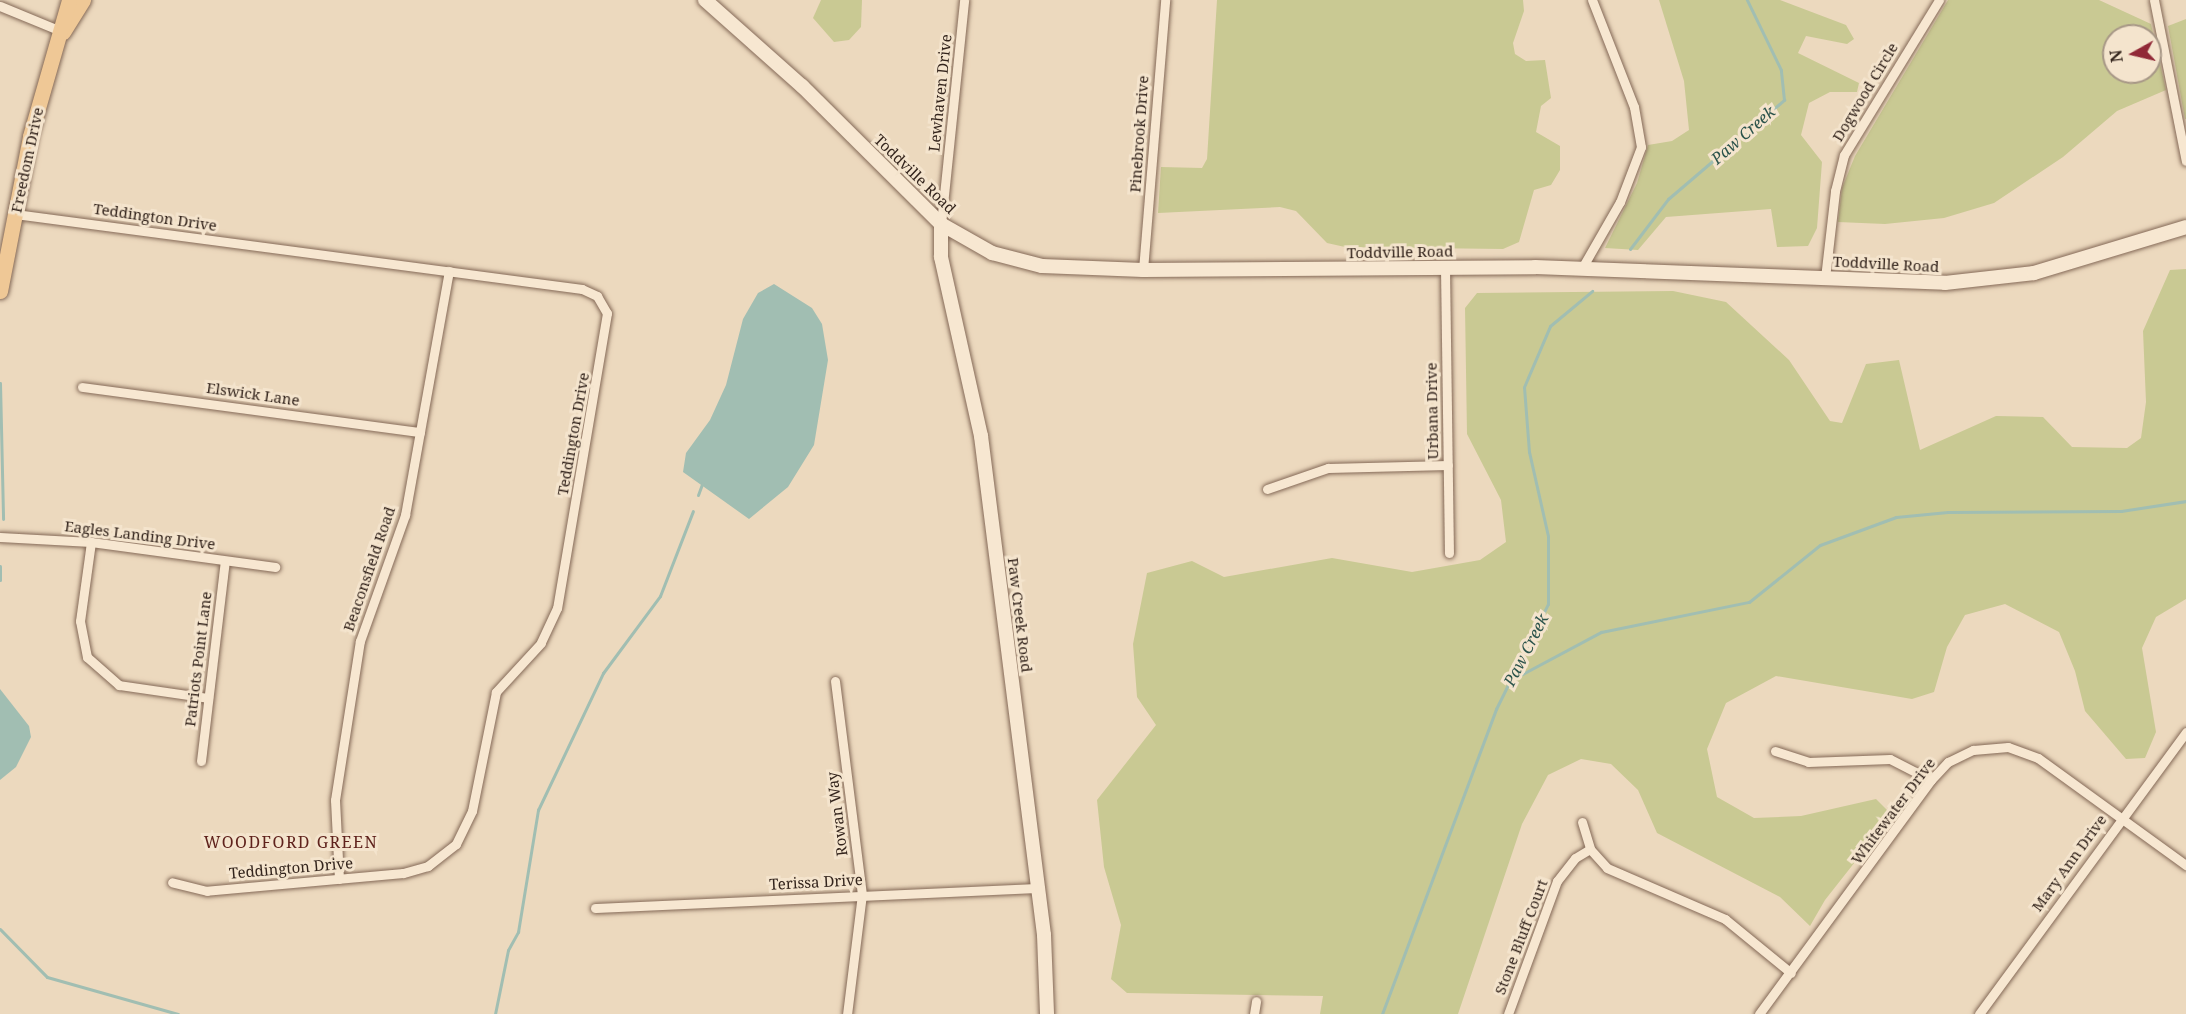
<!DOCTYPE html>
<html>
<head>
<meta charset="utf-8">
<style>
  body { margin:0 }
  #map { position:relative; width:2186px; height:1014px; overflow:hidden; background:#ecd9be; font-family:"Noto Serif",serif }
  div>[style] { position:absolute }
  .green>* { inset:0; background:#c9c993 }
  .water>* { inset:0; background:#a1beb2 }
  .stream>* { height:3px; margin:-1.5px; padding:0 1.5px; transform-origin:1.5px; border-radius:1.5px; background:#a1beb2 }
  .roads { filter:drop-shadow(0 0 2px #846957) drop-shadow(0 0 2px #846957) }
  .street>* { height:9px; margin:-4.5px; padding:0 4.5px; transform-origin:4.5px; border-radius:4.5px; background:#f7e7d1 }
  .secondary>* { height:14px; margin:-7px; padding:0 7px; transform-origin:7px; border-radius:7px; background:#f7e7d1 }
  .primary>* { height:15px; margin:-7.5px; padding:0 7.5px; transform-origin:7.5px; border-radius:7.5px; background:#efc896 }
  span { translate:-50% -50%; white-space:nowrap; text-align:center; line-height:1.15; -webkit-text-stroke:6px #f4e4cd; paint-order:stroke }
  .street-label { font-size:15px; color:#33241c }
  .water-label { font-size:16px; color:#2b534b; font-style:italic }
  .neighbourhood-label { font-size:16px; color:#5f221c; letter-spacing:1.5px }
  .north { position:absolute; left:2102px; top:24px; width:60px; height:60px; box-sizing:border-box; background:#f4e4cd; border:2px solid #a79786; border-radius:50%; rotate:262deg; font-size:16px; font-weight:700; line-height:24px; text-align:center; color:#33241c }
  .north::after { content:''; display:block; margin:auto; width:21px; height:27px; background:#912937; clip-path:polygon(50% 0,100% 100%,50% 72%,0 100%) }
</style>
</head>
<body>
<div id="map">
  <div class="green">
    <div style="clip-path:polygon(821px 0,862px 0,861px 27px,849px 40px,834px 42px,813px 18px)"></div>
    <div style="clip-path:polygon(1217px 0,1523px 0,1524px 11px,1513px 43px,1515px 54px,1526px 61px,1545px 60px,1551px 98px,1541px 106px,1536px 132px,1560px 146px,1560px 170px,1551px 185px,1534px 190px,1519px 242px,1503px 249px,1345px 247px,1327px 243px,1296px 211px,1280px 207px,1158px 213px,1161px 167px,1202px 168px,1207px 159px)"></div>
    <div style="clip-path:polygon(1659px 0,1780px 0,1846px 25px,1854px 39px,1847px 44px,1806px 36px,1798px 53px,1859px 83px,1857px 92px,1830px 92px,1809px 103px,1801px 135px,1822px 162px,1817px 228px,1808px 246px,1777px 247px,1771px 209px,1666px 217px,1638px 250px,1605px 248px,1637px 183px,1648px 145px,1672px 141px,1689px 130px,1684px 81px)"></div>
    <div style="clip-path:polygon(evenodd,1948px 0,2099px 0,2151px 24px,2166px 90px,2117px 111px,2063px 157px,1994px 203px,1944px 218px,1885px 224px,1838px 222px,1842px 188px,1855px 156px,1948px 0,2114px 36px,2150px 36px,2150px 72px,2114px 72px,2114px 36px)"></div>
    <div style="clip-path:polygon(2186px 19px,2186px 119px,2185px 119px,2168px 26px)"></div>
    <div style="clip-path:polygon(2186px 269px,2186px 599px,2156px 617px,2142px 648px,2156px 732px,2145px 758px,2126px 759px,2085px 711px,2075px 671px,2059px 632px,2005px 604px,1965px 615px,1947px 647px,1934px 692px,1912px 699px,1776px 676px,1726px 703px,1707px 749px,1717px 797px,1754px 818px,1801px 816px,1876px 799px,1892px 815px,1825px 900px,1810px 926px,1780px 897px,1657px 833px,1638px 790px,1611px 764px,1581px 759px,1548px 775px,1522px 824px,1458px 1014px,1320px 1014px,1323px 996px,1127px 993px,1111px 979px,1121px 925px,1104px 867px,1097px 800px,1156px 725px,1137px 697px,1133px 644px,1147px 573px,1192px 561px,1224px 577px,1332px 558px,1412px 572px,1480px 560px,1506px 542px,1501px 500px,1467px 434px,1465px 308px,1477px 293px,1673px 291px,1726px 302px,1789px 360px,1830px 421px,1842px 423px,1866px 364px,1899px 360px,1920px 450px,1996px 416px,2043px 417px,2072px 447px,2127px 448px,2141px 438px,2146px 402px,2143px 331px,2170px 270px)"></div>
  </div>
  <div class="water">
    <div style="clip-path:polygon(774px 284px,812px 308px,822px 324px,828px 360px,814px 445px,788px 487px,749px 519px,683px 472px,686px 453px,710px 420px,726px 385px,743px 319px,758px 293px)"></div>
    <div style="clip-path:polygon(0 689px,29px 726px,31px 737px,16px 767px,0 780px)"></div>
  </div>
  <div class="stream">
    <div style="left:1630px;top:249px;width:63px;rotate:-52.8deg"></div>
    <div style="left:1668px;top:199px;width:153px;rotate:-40.5deg"></div>
    <div style="left:1784px;top:100px;width:30px;rotate:-96deg"></div>
    <div style="left:1781px;top:70px;width:78px;rotate:-115.9deg"></div>
    <div style="left:0;top:383px;width:136px;rotate:88.7deg"></div>
    <div style="left:698px;top:495px;width:12px;rotate:-70deg"></div>
    <div style="left:0;top:566px;width:14px;rotate:90deg"></div>
    <div style="left:1513px;top:679px;width:100px;rotate:-28.1deg"></div>
    <div style="left:1601px;top:632px;width:151px;rotate:-11.5deg"></div>
    <div style="left:1749px;top:602px;width:91px;rotate:-38.8deg"></div>
    <div style="left:1820px;top:545px;width:81px;rotate:-20.2deg"></div>
    <div style="left:1896px;top:517px;width:52px;rotate:-5.5deg"></div>
    <div style="left:1948px;top:512px;width:173px;rotate:-0.3deg"></div>
    <div style="left:2121px;top:511px;width:66px;rotate:-8.7deg"></div>
    <div style="left:0;top:929px;width:67px;rotate:45.6deg"></div>
    <div style="left:47px;top:977px;width:136px;rotate:15.8deg"></div>
    <div style="left:495px;top:1014px;width:65px;rotate:-78.5deg"></div>
    <div style="left:508px;top:950px;width:21px;rotate:-61deg"></div>
    <div style="left:518px;top:932px;width:124px;rotate:-80.7deg"></div>
    <div style="left:538px;top:810px;width:152px;rotate:-64.6deg"></div>
    <div style="left:603px;top:673px;width:96px;rotate:-53.5deg"></div>
    <div style="left:660px;top:596px;width:91px;rotate:-68.8deg"></div>
    <div style="left:1382px;top:1014px;width:326px;rotate:-69.5deg"></div>
    <div style="left:1496px;top:709px;width:117px;rotate:-63.7deg"></div>
    <div style="left:1548px;top:604px;width:68px;rotate:-90deg"></div>
    <div style="left:1548px;top:536px;width:86px;rotate:-102.7deg"></div>
    <div style="left:1529px;top:452px;width:65px;rotate:-94.4deg"></div>
    <div style="left:1524px;top:387px;width:66px;rotate:-66.9deg"></div>
    <div style="left:1550px;top:326px;width:55px;rotate:-39.8deg"></div>
  </div>
  <div class="roads">
    <div class="street">
      <div style="left:2154px;top:0;width:164px;rotate:78.8deg"></div>
      <div style="left:0;top:6px;width:68px;rotate:22.4deg"></div>
      <div style="left:15px;top:214px;width:572px;rotate:7.54deg"></div>
      <div style="left:582px;top:289px;width:17px;rotate:25deg"></div>
      <div style="left:597px;top:296px;width:20px;rotate:60deg"></div>
      <div style="left:607px;top:313px;width:299px;rotate:99.6deg"></div>
      <div style="left:557px;top:608px;width:38px;rotate:115deg"></div>
      <div style="left:541px;top:643px;width:67px;rotate:132.6deg"></div>
      <div style="left:496px;top:692px;width:121px;rotate:101.4deg"></div>
      <div style="left:472px;top:811px;width:37px;rotate:116deg"></div>
      <div style="left:456px;top:844px;width:36px;rotate:142deg"></div>
      <div style="left:428px;top:866px;width:26px;rotate:164deg"></div>
      <div style="left:403px;top:873px;width:197px;rotate:174.8deg"></div>
      <div style="left:207px;top:891px;width:36px;rotate:-166deg"></div>
      <div style="left:941px;top:224px;width:225px;rotate:-84.1deg"></div>
      <div style="left:1445px;top:268px;width:285px;rotate:89.2deg"></div>
      <div style="left:1582px;top:268px;width:76px;rotate:-60.1deg"></div>
      <div style="left:1620px;top:202px;width:59px;rotate:-69.1deg"></div>
      <div style="left:1641px;top:147px;width:41px;rotate:-99.9deg"></div>
      <div style="left:1634px;top:107px;width:115px;rotate:-111.4deg"></div>
      <div style="left:1143px;top:270px;width:271px;rotate:-85.3deg"></div>
      <div style="left:1825px;top:278px;width:88px;rotate:-83.4deg"></div>
      <div style="left:1835px;top:191px;width:37px;rotate:-76deg"></div>
      <div style="left:1844px;top:155px;width:182px;rotate:-58.5deg"></div>
      <div style="left:82px;top:387px;width:341px;rotate:7.6deg"></div>
      <div style="left:1267px;top:489px;width:65px;rotate:-19deg"></div>
      <div style="left:1328px;top:468px;width:120px;rotate:-1.4deg"></div>
      <div style="left:0;top:537px;width:91px;rotate:3.1deg"></div>
      <div style="left:91px;top:542px;width:186px;rotate:7.7deg"></div>
      <div style="left:91px;top:542px;width:80px;rotate:97.9deg"></div>
      <div style="left:80px;top:621px;width:37px;rotate:79deg"></div>
      <div style="left:87px;top:657px;width:43px;rotate:41.2deg"></div>
      <div style="left:119px;top:685px;width:90px;rotate:8.3deg"></div>
      <div style="left:835px;top:681px;width:215px;rotate:82.8deg"></div>
      <div style="left:862px;top:894px;width:121px;rotate:97.1deg"></div>
      <div style="left:1775px;top:751px;width:35px;rotate:18deg"></div>
      <div style="left:1808px;top:762px;width:82px;rotate:-2.1deg"></div>
      <div style="left:1890px;top:759px;width:46px;rotate:27.1deg"></div>
      <div style="left:201px;top:761px;width:201px;rotate:-83.2deg"></div>
      <div style="left:1582px;top:822px;width:28px;rotate:73deg"></div>
      <div style="left:1590px;top:849px;width:25px;rotate:48deg"></div>
      <div style="left:1607px;top:868px;width:129px;rotate:23.4deg"></div>
      <div style="left:1725px;top:919px;width:85px;rotate:39.3deg"></div>
      <div style="left:339px;top:879px;width:79px;rotate:-92.9deg"></div>
      <div style="left:335px;top:800px;width:161px;rotate:-81.1deg"></div>
      <div style="left:360px;top:641px;width:134px;rotate:-70.3deg"></div>
      <div style="left:405px;top:515px;width:248px;rotate:-79.8deg"></div>
      <div style="left:595px;top:908px;width:443px;rotate:-2.6deg"></div>
      <div style="left:1254px;top:1014px;width:13px;rotate:-81deg"></div>
      <div style="left:1508px;top:1014px;width:142px;rotate:-69.8deg"></div>
      <div style="left:1557px;top:881px;width:29px;rotate:-52deg"></div>
      <div style="left:1575px;top:858px;width:17px;rotate:-31deg"></div>
      <div style="left:1759px;top:1014px;width:290px;rotate:-53.7deg"></div>
      <div style="left:1931px;top:780px;width:25px;rotate:-47deg"></div>
      <div style="left:1948px;top:762px;width:28px;rotate:-26deg"></div>
      <div style="left:1973px;top:750px;width:35px;rotate:-5deg"></div>
      <div style="left:2008px;top:747px;width:32px;rotate:20deg"></div>
      <div style="left:2038px;top:758px;width:183px;rotate:35.9deg"></div>
      <div style="left:1979px;top:1014px;width:350px;rotate:-53.7deg"></div>
    </div>
    <div class="secondary">
      <div style="left:705px;top:0;width:130px;rotate:41.6deg"></div>
      <div style="left:802px;top:86px;width:196px;rotate:44.8deg"></div>
      <div style="left:941px;top:224px;width:59px;rotate:29.6deg"></div>
      <div style="left:992px;top:253px;width:52px;rotate:14.6deg"></div>
      <div style="left:1042px;top:266px;width:101px;rotate:2.3deg"></div>
      <div style="left:1143px;top:270px;width:392px;rotate:-0.4deg"></div>
      <div style="left:1535px;top:267px;width:410px;rotate:2.2deg"></div>
      <div style="left:1945px;top:283px;width:90px;rotate:-6.4deg"></div>
      <div style="left:2034px;top:273px;width:159px;rotate:-16.8deg"></div>
      <div style="left:941px;top:224px;width:33px;rotate:90deg"></div>
      <div style="left:941px;top:257px;width:183px;rotate:77.4deg"></div>
      <div style="left:981px;top:436px;width:503px;rotate:82.8deg"></div>
      <div style="left:1044px;top:935px;width:79px;rotate:87.8deg"></div>
    </div>
    <div class="primary">
      <div style="left:63px;top:32px;width:38px;rotate:-58deg"></div>
      <div style="left:0;top:291px;width:158px;rotate:-79deg"></div>
      <div style="left:30px;top:136px;width:141px;rotate:-74deg"></div>
    </div>
  </div>
  <div class="street-label">
    <span style="left:1865px;top:92px;rotate:-59deg">Dogwood Circle</span>
    <span style="left:940px;top:93px;rotate:-84deg">Lewhaven Drive</span>
    <span style="left:1139px;top:134px;rotate:-86deg">Pinebrook Drive</span>
    <span style="left:27px;top:160px;rotate:-78deg">Freedom Drive</span>
    <span style="left:915px;top:174px;rotate:44deg">Toddville Road</span>
    <span style="left:155px;top:217px;rotate:8deg">Teddington Drive</span>
    <span style="left:1400px;top:252px;rotate:-1deg">Toddville Road</span>
    <span style="left:1886px;top:264px;rotate:3deg">Toddville Road</span>
    <span style="left:253px;top:394px;rotate:8deg">Elswick Lane</span>
    <span style="left:1432px;top:411px;rotate:-91deg">Urbana Drive</span>
    <span style="left:573px;top:434px;rotate:-80deg">Teddington Drive</span>
    <span style="left:140px;top:535px;rotate:7deg">Eagles Landing Drive</span>
    <span style="left:369px;top:569px;rotate:-71deg">Beaconsfield Road</span>
    <span style="left:1020px;top:615px;rotate:83deg">Paw Creek Road</span>
    <span style="left:198px;top:659px;rotate:-83deg">Patriots Point Lane</span>
    <span style="left:1893px;top:811px;rotate:-53deg">Whitewater Drive</span>
    <span style="left:837px;top:814px;rotate:-97deg">Rowan Way</span>
    <span style="left:2069px;top:863px;rotate:-54deg">Mary Ann Drive</span>
    <span style="left:291px;top:868px;rotate:-5deg">Teddington Drive</span>
    <span style="left:816px;top:882px;rotate:-3deg">Terissa Drive</span>
    <span style="left:1521px;top:937px;rotate:-69deg">Stone Bluff Court</span>
  </div>
  <div class="water-label">
    <span style="left:1743px;top:135px;rotate:-41deg">Paw Creek</span>
    <span style="left:1526px;top:650px;rotate:-63deg">Paw Creek</span>
  </div>
  <div class="neighbourhood-label">
    <span style="left:291px;top:842px">WOODFORD GREEN</span>
  </div>
  <div class="north">N</div>
</div>
</body>
</html>
